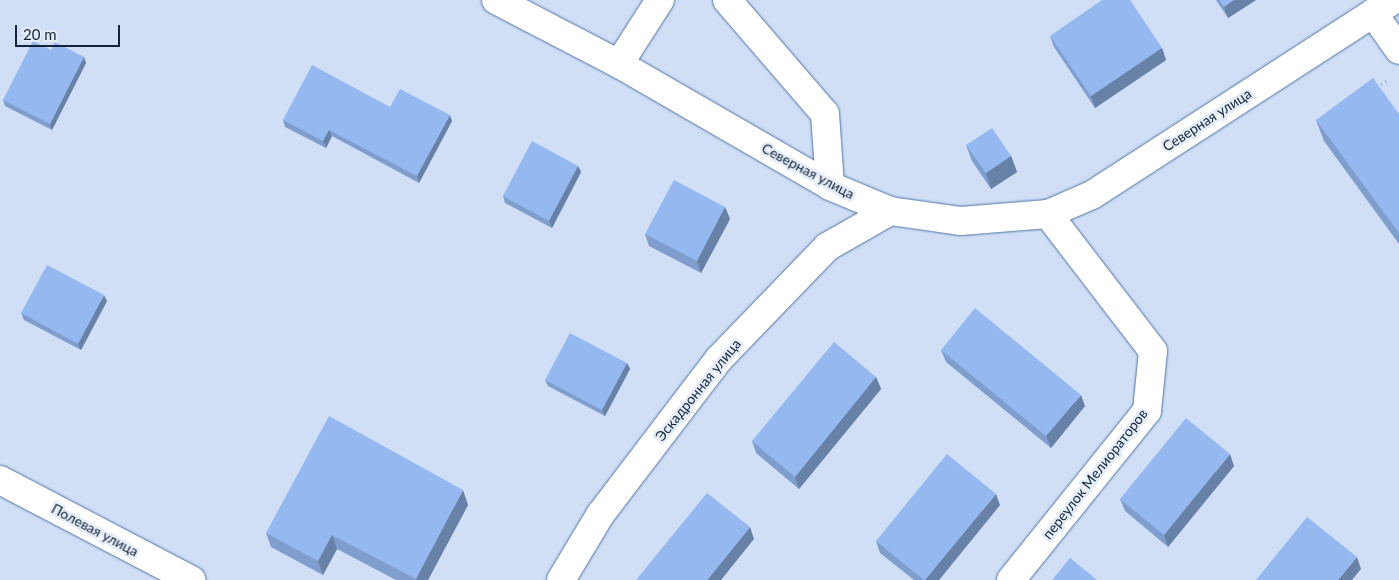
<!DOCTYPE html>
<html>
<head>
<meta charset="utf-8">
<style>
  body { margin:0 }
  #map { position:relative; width:1399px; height:580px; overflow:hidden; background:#d0dff6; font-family:Lato,sans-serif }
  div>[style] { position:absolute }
  .path>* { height:3px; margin-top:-1.5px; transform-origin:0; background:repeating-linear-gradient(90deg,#96a5bb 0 1px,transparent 0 5px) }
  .roads { filter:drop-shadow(0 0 1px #5274a6) drop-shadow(0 0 1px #5274a6) }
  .minor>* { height:28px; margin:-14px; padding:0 14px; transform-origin:14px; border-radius:14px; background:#fff }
  .wall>* { inset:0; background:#7f9ece }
  .shaded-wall>* { inset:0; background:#6881a7 }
  .building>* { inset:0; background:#94b8ef }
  span { translate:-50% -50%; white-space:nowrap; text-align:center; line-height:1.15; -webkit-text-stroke:5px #e4ecf7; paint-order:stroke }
  .street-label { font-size:14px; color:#162439 }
  .scale { position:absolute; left:15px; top:25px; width:105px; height:22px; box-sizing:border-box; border:2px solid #162439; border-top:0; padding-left:6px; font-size:15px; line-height:18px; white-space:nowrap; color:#162439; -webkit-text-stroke:4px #e4ecf7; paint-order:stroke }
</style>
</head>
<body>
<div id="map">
  <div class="path">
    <div style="left:1377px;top:87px;width:13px;rotate:-32deg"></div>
  </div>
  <div class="roads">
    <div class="minor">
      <div style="left:496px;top:0;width:139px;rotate:27.5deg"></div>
      <div style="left:619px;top:64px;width:244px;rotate:30deg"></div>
      <div style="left:830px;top:186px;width:65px;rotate:22.6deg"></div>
      <div style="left:890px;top:211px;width:72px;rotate:8deg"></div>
      <div style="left:961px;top:221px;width:87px;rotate:-4.6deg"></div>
      <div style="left:1048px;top:214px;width:48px;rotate:-23.4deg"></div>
      <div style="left:1092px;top:195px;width:359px;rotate:-32.9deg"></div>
      <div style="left:727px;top:0;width:150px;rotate:49.3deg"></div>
      <div style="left:825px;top:114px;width:72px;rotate:86deg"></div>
      <div style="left:1373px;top:13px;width:45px;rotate:54.9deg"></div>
      <div style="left:619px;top:64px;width:76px;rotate:-57.4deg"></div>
      <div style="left:0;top:480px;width:216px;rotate:27.6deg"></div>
      <div style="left:561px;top:580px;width:76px;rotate:-59deg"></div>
      <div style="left:600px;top:515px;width:196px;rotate:-52.7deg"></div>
      <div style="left:719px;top:359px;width:156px;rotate:-46deg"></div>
      <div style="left:827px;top:247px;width:73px;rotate:-29.7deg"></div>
      <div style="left:1011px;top:580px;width:217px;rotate:-51.2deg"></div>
      <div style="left:1147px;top:411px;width:60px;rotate:-84.3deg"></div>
      <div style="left:1153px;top:351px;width:173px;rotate:-127.5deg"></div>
    </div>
  </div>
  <div class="wall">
    <div style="clip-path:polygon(1216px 0,1256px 0,1228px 18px)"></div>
    <div style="clip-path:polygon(1050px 36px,1162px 48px,1166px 60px,1095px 108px,1054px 47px)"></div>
    <div style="clip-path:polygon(51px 50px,84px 57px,86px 63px,52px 130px,5px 106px,3px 100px)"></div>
    <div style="clip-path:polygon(390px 107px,452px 121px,419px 183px,332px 136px,326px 148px,285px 127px,283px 120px)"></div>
    <div style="clip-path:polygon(1399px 114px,1399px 244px,1324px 141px,1316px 120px)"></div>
    <div style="clip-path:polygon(966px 145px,1011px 156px,1017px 172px,991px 189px,972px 161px)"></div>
    <div style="clip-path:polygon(578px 166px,581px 172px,552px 228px,505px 203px,503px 196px)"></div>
    <div style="clip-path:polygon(725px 207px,730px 219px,701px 273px,649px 246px,645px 234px)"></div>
    <div style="clip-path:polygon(107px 301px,81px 350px,24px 320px,21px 313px)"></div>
    <div style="clip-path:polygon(941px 350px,1085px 406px,1051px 448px,946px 362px)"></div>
    <div style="clip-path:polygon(627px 363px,630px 369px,605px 416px,548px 386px,545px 380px)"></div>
    <div style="clip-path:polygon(876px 377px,881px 389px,799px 489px,756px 453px,752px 441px)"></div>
    <div style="clip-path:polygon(1234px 466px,1168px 547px,1125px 511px,1120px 499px)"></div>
    <div style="clip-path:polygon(468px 505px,428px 580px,396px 580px,337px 549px,323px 575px,271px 547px,266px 533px)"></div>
    <div style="clip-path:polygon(1000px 505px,939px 580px,914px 580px,880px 553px,876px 541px)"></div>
  </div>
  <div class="shaded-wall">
    <div style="clip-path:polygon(1234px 0,1256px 0,1228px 18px,1224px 7px)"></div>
    <div style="clip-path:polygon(1162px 48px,1166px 60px,1095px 108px,1091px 96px)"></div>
    <div style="clip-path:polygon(84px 57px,86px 63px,52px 130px,50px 124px)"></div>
    <div style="clip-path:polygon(450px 115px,452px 121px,419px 183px,417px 176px)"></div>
    <div style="clip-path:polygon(329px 130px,332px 136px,326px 148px,323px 141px)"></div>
    <div style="clip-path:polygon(1011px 156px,1017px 172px,991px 189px,986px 173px)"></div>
    <div style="clip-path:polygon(578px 166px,581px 172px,552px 228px,549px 221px)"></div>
    <div style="clip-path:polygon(725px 207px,730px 219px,701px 273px,697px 261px)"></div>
    <div style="clip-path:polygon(104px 295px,107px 301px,81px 350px,78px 344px)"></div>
    <div style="clip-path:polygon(627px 363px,630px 369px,605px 416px,602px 410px)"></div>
    <div style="clip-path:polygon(876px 377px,881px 389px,799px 489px,795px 477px)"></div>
    <div style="clip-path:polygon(1081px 395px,1085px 406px,1051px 448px,1046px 436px)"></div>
    <div style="clip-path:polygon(1230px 454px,1234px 466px,1168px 547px,1164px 535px)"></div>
    <div style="clip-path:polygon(463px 490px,468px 505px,428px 580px,416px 580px,416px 579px)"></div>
    <div style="clip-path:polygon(996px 494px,1000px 505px,939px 580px,925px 580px)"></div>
    <div style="clip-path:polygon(750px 527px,754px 539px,721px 580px,707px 580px)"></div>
    <div style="clip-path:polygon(332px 535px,337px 549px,323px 575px,318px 561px)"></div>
    <div style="clip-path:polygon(1357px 557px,1361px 569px,1352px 580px,1338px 580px)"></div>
  </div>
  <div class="building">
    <div style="clip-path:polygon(1102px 0,1130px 0,1162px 48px,1091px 96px,1050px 36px)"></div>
    <div style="clip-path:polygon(1219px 0,1234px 0,1224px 7px)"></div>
    <div style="clip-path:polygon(33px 41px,51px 50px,55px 42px,84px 57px,50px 124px,3px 100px)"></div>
    <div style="clip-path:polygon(312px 65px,390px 107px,400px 89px,450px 115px,417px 176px,329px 130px,323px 141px,283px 120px)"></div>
    <div style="clip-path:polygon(1373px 78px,1399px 114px,1399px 233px,1316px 120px)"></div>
    <div style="clip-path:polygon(992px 128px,1011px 156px,986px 173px,966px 145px)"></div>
    <div style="clip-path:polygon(532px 141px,578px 166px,549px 221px,503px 196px)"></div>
    <div style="clip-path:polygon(674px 180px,725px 207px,697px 261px,645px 234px)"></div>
    <div style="clip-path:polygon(47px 265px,104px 295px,78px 344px,21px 313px)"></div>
    <div style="clip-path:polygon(975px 308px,1081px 395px,1046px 436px,941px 350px)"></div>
    <div style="clip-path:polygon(570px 333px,627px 363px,602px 410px,545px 380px)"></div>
    <div style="clip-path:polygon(834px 342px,876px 377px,795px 477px,752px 441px)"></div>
    <div style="clip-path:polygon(329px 416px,463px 490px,416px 579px,332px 535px,318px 561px,266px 533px)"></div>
    <div style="clip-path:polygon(1186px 418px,1230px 454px,1164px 535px,1120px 499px)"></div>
    <div style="clip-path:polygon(947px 454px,996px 494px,925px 580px,924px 580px,876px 541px)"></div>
    <div style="clip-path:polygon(707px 493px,750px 527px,707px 580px,636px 580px)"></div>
    <div style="clip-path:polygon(1307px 517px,1357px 557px,1338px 580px,1256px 580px)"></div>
    <div style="clip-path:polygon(1070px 558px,1097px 580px,1052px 580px)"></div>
  </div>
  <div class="street-label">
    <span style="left:1207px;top:120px;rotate:-33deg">Северная улица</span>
    <span style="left:808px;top:171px;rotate:28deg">Северная улица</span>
    <span style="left:698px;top:390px;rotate:-51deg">Эскадронная улица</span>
    <span style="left:1095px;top:474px;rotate:-52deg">переулок Мелиораторов</span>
    <span style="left:95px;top:530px;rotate:28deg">Полевая улица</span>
  </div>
  <div class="scale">20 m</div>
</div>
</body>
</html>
